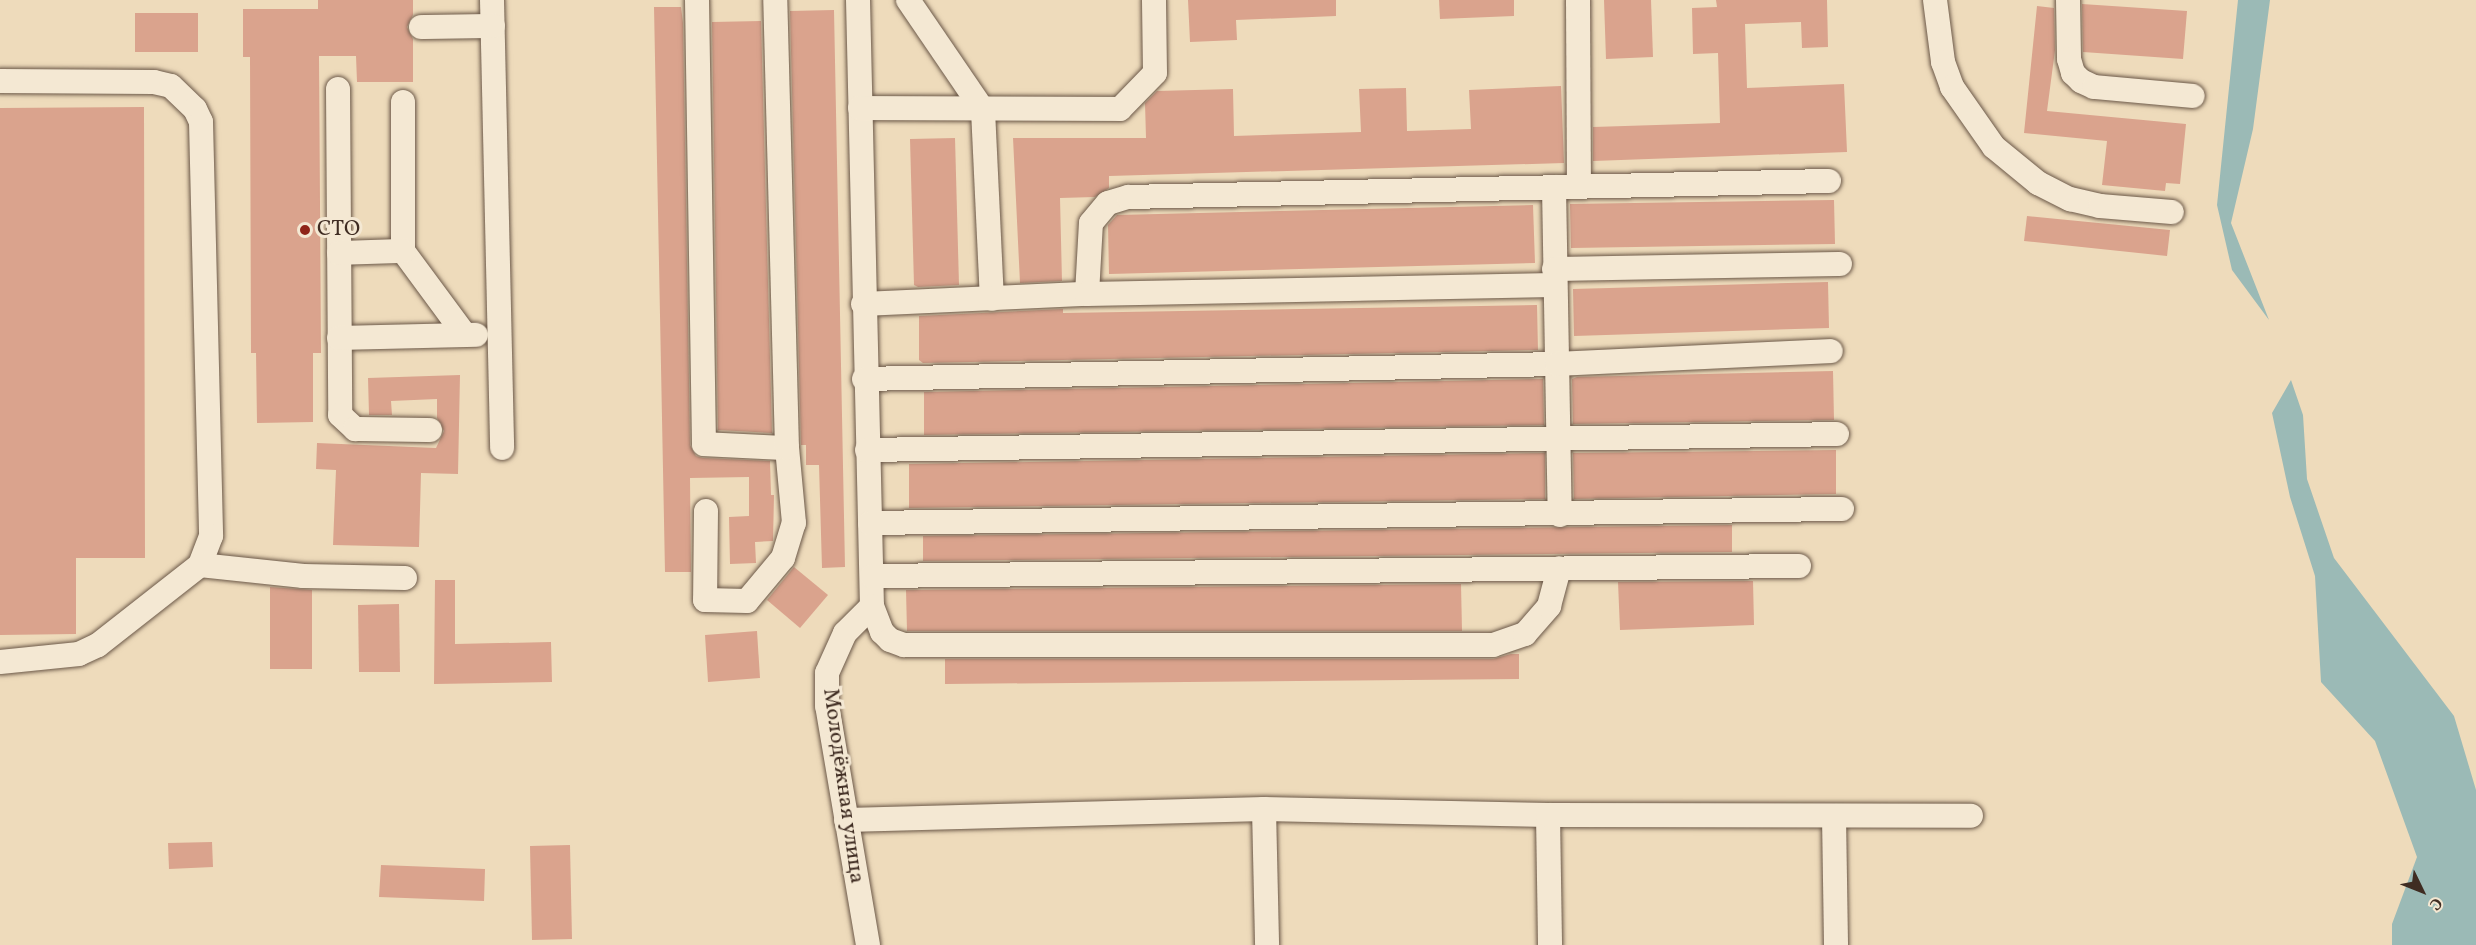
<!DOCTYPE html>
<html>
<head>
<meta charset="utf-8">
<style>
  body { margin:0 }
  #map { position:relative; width:2476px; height:945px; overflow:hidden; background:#eedbbb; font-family:Vollkorn,serif }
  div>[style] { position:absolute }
  .water>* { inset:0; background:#9bbab6 }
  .building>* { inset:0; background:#daa38d }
  .roads { filter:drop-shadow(0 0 2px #6b5848) drop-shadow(0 0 2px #6b5848) }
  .minor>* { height:24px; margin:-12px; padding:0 12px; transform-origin:12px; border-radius:12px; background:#f4e8d3 }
  .dots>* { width:16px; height:16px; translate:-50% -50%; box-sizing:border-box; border:3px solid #f4e8d3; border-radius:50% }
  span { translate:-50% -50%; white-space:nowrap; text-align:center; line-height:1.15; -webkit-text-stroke:6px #f4e8d3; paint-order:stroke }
  .poi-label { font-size:22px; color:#3f2c22 }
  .left { translate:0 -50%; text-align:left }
  .street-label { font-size:22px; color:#3f2c22 }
  .north { position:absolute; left:2392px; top:861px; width:60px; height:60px; -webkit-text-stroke:4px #f4e8d3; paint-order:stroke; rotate:133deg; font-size:16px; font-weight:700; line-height:24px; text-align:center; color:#3f2c22 }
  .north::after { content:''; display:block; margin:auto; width:21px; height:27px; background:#3f2c22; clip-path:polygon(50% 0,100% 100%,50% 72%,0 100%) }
</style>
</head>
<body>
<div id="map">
  <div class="water">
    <div style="clip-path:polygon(2238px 0,2270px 0,2253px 129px,2231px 223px,2269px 320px,2232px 270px,2217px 205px)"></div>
    <div style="clip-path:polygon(2291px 380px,2303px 415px,2307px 479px,2334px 558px,2454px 716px,2476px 790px,2476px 945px,2392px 945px,2392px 924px,2417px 857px,2375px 741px,2321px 682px,2315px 576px,2290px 497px,2272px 413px)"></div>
  </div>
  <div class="building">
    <div style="clip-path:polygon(318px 0,413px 0,413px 15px,407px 27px,413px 39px,413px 82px,357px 82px,356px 56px,319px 56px,321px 353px,313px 353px,313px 422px,257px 423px,256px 353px,251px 353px,250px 57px,243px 57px,243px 9px,318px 9px)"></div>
    <div style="clip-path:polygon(1188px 0,1336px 0,1336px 16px,1236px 20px,1237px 40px,1190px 42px)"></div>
    <div style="clip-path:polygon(1439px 0,1514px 0,1514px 16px,1440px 19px)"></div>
    <div style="clip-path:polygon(1604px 0,1651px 0,1653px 57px,1606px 59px)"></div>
    <div style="clip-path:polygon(1716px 0,1827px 0,1828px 47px,1802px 48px,1801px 22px,1745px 24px,1747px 88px,1844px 84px,1847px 152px,1593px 161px,1593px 127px,1720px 123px,1718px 53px,1693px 54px,1692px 8px,1717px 7px)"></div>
    <div style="clip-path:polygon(2082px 4px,2187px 11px,2183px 59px,2083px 52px)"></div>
    <div style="clip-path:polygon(2037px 6px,2054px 8px,2055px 50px,2047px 111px,2186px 124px,2180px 184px,2166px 183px,2165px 191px,2102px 185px,2107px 141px,2024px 133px)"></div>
    <div style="clip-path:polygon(654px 7px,681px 7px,683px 23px,690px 445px,696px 456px,703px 458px,770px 461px,771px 495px,774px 495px,773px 541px,755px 542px,756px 563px,730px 564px,729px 517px,749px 516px,749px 477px,690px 478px,691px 572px,665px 572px)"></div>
    <div style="clip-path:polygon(834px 10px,845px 567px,822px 568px,819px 465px,806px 465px,806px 445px,801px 445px,790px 11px)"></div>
    <div style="clip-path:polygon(135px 13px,198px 13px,198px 52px,135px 52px)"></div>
    <div style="clip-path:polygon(761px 21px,772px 433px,718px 430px,712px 22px)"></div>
    <div style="clip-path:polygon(1561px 86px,1564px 163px,1109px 176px,1109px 188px,1095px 197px,1060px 198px,1062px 281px,1020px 283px,1013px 138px,1146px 138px,1145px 103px,1157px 91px,1233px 89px,1234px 136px,1361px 132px,1359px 89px,1406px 88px,1407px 131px,1471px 129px,1469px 90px)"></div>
    <div style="clip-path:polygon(144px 107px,145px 558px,76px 558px,76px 634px,0 635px,0 108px)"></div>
    <div style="clip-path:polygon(955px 138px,959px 285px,918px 287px,914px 285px,910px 139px)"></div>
    <div style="clip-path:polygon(1834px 200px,1835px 244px,1571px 248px,1570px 204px)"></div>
    <div style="clip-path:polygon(1533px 205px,1535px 263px,1109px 274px,1108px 225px,1117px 215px)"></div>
    <div style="clip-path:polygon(2027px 216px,2170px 230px,2167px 256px,2024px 241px)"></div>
    <div style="clip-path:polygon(1828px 282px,1829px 328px,1574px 336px,1573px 289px)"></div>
    <div style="clip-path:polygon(1537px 305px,1538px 350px,923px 363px,919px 360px,919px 316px,1063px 309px,1063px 313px)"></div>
    <div style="clip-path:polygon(1833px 371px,1834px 420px,1573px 424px,1572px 379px,1577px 377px)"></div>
    <div style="clip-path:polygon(460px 375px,458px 474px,421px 473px,419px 547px,333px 545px,336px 470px,316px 469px,317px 443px,436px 448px,444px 431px,437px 418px,437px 399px,391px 401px,392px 415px,369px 415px,368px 378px)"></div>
    <div style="clip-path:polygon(1539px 379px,1543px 379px,1544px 425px,924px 435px,924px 392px)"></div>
    <div style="clip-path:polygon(1836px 450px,1836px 494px,1574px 499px,1573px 453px)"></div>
    <div style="clip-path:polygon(1545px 453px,1545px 499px,909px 508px,909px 464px)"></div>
    <div style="clip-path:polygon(1732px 525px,1732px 552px,923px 561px,923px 536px)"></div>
    <div style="clip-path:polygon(794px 567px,828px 595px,800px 628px,767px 600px)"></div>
    <div style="clip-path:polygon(435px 580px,455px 580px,455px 644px,551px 642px,552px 682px,434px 684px)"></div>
    <div style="clip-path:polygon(1753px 581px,1754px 625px,1620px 630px,1618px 582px)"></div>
    <div style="clip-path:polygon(1461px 584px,1462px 631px,907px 631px,906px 590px)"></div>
    <div style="clip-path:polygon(270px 587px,312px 590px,312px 669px,270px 669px)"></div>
    <div style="clip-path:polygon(399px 604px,400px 672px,359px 672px,358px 605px)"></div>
    <div style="clip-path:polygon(757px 631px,760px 678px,708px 682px,705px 635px)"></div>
    <div style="clip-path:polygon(1511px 654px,1519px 654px,1519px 679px,945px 684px,945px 659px,1493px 659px)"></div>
    <div style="clip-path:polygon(212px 842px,213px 867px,169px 869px,168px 843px)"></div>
    <div style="clip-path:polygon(570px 845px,572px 939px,532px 940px,530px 846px)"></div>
    <div style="clip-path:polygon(381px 865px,485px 869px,484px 901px,379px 897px)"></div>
  </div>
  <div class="roads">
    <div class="minor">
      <div style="left:492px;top:0;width:448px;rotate:88.7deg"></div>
      <div style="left:697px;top:0;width:444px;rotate:89.1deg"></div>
      <div style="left:704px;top:444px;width:83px;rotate:2.8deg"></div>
      <div style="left:858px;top:0;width:606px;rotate:88.68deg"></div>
      <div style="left:872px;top:606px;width:28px;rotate:69deg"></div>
      <div style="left:882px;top:632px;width:11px;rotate:45deg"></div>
      <div style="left:890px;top:640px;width:15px;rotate:20deg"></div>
      <div style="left:904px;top:645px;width:589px"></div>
      <div style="left:1493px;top:645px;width:34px;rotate:-19deg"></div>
      <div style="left:1525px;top:634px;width:37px;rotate:-49deg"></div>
      <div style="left:1549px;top:606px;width:39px;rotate:-75deg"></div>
      <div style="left:908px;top:0;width:133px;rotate:55.7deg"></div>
      <div style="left:983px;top:110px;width:189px;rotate:87.3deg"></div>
      <div style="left:1578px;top:0;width:187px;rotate:89.7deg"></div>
      <div style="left:1935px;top:0;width:63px;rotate:82.6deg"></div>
      <div style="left:1943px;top:62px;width:27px;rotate:70deg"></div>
      <div style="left:1952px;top:87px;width:73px;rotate:55deg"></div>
      <div style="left:1994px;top:147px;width:57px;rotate:39.3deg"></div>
      <div style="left:2038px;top:183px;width:36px;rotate:27deg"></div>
      <div style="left:2070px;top:199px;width:31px;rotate:13deg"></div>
      <div style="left:2100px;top:206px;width:72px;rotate:4.8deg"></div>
      <div style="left:2068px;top:0;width:59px;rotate:89deg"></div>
      <div style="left:2069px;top:59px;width:15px;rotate:74deg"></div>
      <div style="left:2073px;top:73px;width:11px;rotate:45deg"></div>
      <div style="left:2081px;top:81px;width:14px;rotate:25deg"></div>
      <div style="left:2094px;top:87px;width:99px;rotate:5.2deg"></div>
      <div style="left:421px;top:27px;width:72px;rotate:-0.8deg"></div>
      <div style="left:0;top:81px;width:154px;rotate:0.4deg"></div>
      <div style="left:154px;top:82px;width:17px;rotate:13deg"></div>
      <div style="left:171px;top:86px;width:33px;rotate:44deg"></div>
      <div style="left:195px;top:109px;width:14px;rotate:65deg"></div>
      <div style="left:201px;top:122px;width:414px;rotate:88.6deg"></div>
      <div style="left:211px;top:536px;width:31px;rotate:111deg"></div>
      <div style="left:200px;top:565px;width:130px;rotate:141.9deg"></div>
      <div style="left:98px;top:645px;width:21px;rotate:155deg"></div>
      <div style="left:79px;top:654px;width:79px;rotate:174.2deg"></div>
      <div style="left:338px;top:89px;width:326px;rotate:89.6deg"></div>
      <div style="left:340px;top:415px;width:21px;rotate:43deg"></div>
      <div style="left:355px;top:429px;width:75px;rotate:0.8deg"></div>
      <div style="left:403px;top:102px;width:149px;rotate:90deg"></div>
      <div style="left:403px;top:251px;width:104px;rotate:53.6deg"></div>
      <div style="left:860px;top:108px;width:260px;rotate:0.2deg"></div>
      <div style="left:1120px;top:109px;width:50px;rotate:-45.8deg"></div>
      <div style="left:1155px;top:73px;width:73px;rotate:-90.8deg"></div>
      <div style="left:1554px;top:187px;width:328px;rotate:89deg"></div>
      <div style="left:339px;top:253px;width:64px;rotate:-1.8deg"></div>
      <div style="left:1554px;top:269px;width:286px;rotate:-1deg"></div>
      <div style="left:1087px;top:294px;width:71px;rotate:-86.8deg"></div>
      <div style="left:1091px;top:223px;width:26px;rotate:-50deg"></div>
      <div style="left:1108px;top:203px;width:21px;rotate:-17deg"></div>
      <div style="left:1128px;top:197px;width:701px;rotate:-1.31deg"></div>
      <div style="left:863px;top:304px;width:224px;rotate:-2.6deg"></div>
      <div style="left:1087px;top:294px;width:467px;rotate:-1.1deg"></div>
      <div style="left:339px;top:338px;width:137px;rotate:-1.3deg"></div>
      <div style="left:864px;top:379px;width:693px;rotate:-1.24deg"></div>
      <div style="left:1557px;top:364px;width:274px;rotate:-2.7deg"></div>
      <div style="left:867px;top:450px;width:970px;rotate:-0.94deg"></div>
      <div style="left:706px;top:511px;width:89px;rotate:90.6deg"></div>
      <div style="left:705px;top:600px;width:42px;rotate:1.4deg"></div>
      <div style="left:747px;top:601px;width:56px;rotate:-50.1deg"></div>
      <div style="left:783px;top:558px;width:37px;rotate:-73deg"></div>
      <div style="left:794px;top:523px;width:75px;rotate:-95.3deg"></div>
      <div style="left:787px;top:448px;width:448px;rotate:-91.5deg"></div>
      <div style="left:870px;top:523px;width:972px;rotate:-0.83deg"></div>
      <div style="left:200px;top:565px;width:104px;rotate:6.1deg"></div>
      <div style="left:303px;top:576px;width:102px;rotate:1.1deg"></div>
      <div style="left:872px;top:576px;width:927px;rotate:-0.62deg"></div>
      <div style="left:1264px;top:809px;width:136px;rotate:88.7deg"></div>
      <div style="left:1548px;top:815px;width:130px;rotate:89.1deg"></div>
      <div style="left:1834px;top:816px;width:129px;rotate:89.1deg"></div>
      <div style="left:846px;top:820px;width:418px;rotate:-1.5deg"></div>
      <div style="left:1264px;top:809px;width:284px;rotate:1.2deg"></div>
      <div style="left:1548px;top:815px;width:423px;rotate:0.1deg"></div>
      <div style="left:868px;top:945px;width:242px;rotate:-99.7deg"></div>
      <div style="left:827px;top:706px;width:33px;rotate:-90deg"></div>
      <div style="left:827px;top:673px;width:44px;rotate:-65.8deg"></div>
      <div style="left:845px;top:633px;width:38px;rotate:-45deg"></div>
    </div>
  </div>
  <div class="dots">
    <div style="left:305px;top:230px;background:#8f2418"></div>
  </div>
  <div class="poi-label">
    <span class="left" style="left:317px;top:230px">СТО</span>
  </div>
  <div class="street-label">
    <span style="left:843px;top:786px;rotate:82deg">Молодёжная улица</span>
  </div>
  <div class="north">С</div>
</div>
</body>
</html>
